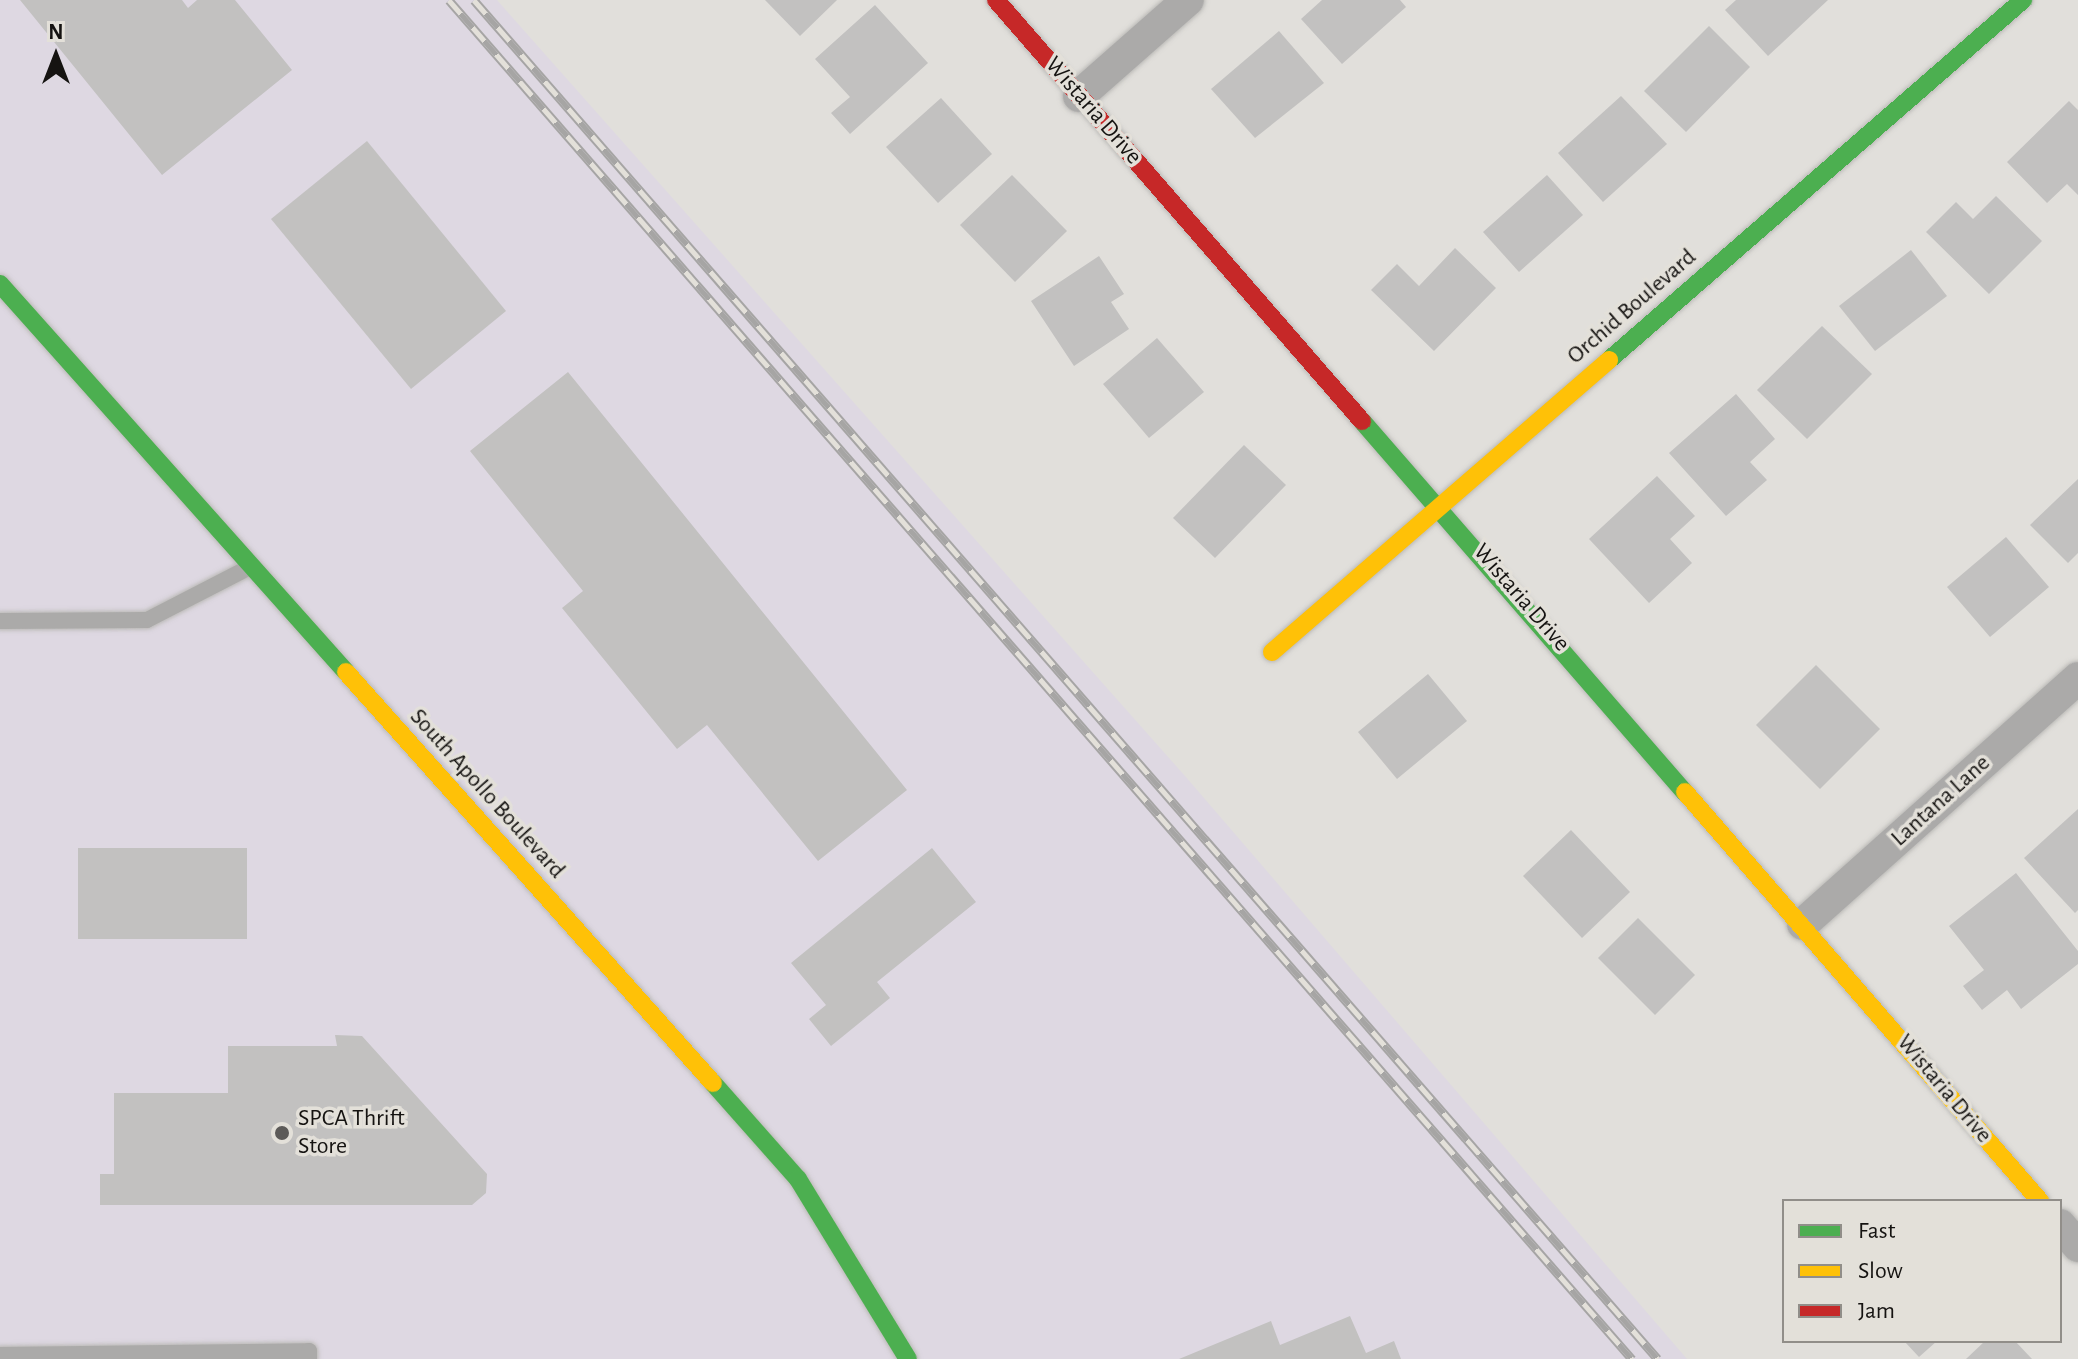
<!DOCTYPE html>
<html>
<head>
<meta charset="utf-8">
<style>
  body { margin:0 }
  #map { position:relative; width:2078px; height:1359px; overflow:hidden; background:#e1dfdb; font-family:"Alegreya Sans",sans-serif }
  div>[style] { position:absolute }
  .commercial>* { inset:0; background:#ded8e2 }
  .building>* { inset:0; background:#c2c1c0 }
  .roads { filter:drop-shadow(0 0 2px #bbbab7) drop-shadow(0 0 2px #bbbab7) }
  .lane>* { height:16px; margin:-8px; padding:0 8px; transform-origin:8px; border-radius:8px; background:#abaaa9 }
  .street>* { height:32px; margin:-16px; padding:0 16px; transform-origin:16px; border-radius:16px; background:#abaaa9 }
  .fast>* { height:18px; margin:-9px; padding:0 9px; transform-origin:9px; border-radius:9px; background:#4caf50 }
  .slow>* { height:18px; margin:-9px; padding:0 9px; transform-origin:9px; border-radius:9px; background:#ffc107 }
  .jam>* { height:18px; margin:-9px; padding:0 9px; transform-origin:9px; border-radius:9px; background:#c62828 }
  .rail>* { height:9px; margin-top:-4.5px; transform-origin:0; background:repeating-linear-gradient(90deg,#e3e0d9 0 18px,#a6a5a4 0 36px); box-sizing:border-box; border-block:2px solid #a6a5a4 }
  .dots>* { width:22px; height:22px; translate:-50% -50%; box-sizing:border-box; border:4px solid #e3e0d9; border-radius:50% }
  span { translate:-50% -50%; white-space:nowrap; text-align:center; line-height:1.15; -webkit-text-stroke:7px #e3e0d9; paint-order:stroke }
  .street-label { font-size:24px; color:#151311 }
  .poi-label { font-size:24px; color:#151311 }
  .left { translate:0 -50%; text-align:left }
  .legend { position:absolute; left:1782px; top:1199px; width:280px; height:144px; box-sizing:border-box; background:#e3e0d9; border:2px solid #918e89; margin:0; padding:10px 14px; list-style:none; font-size:24px; color:#151311 }
  .legend li { display:flex; align-items:center; gap:16px; height:40px }
  .legend b { width:40px; border:2px solid #918e89 }
  .north { position:absolute; left:16px; top:16px; width:80px; height:80px; -webkit-text-stroke:6px #e3e0d9; paint-order:stroke; rotate:0deg; font-size:22px; font-weight:700; line-height:32px; text-align:center; color:#151311 }
  .north::after { content:''; display:block; margin:auto; width:28px; height:36px; background:#151311; clip-path:polygon(50% 0,100% 100%,50% 72%,0 100%) }
</style>
</head>
<body>
<div id="map">
  <div class="commercial">
    <div style="clip-path:polygon(0 0,497px 0,1185px 776px,1687px 1359px,0 1359px)"></div>
  </div>
  <div class="building">
    <div style="clip-path:polygon(20px 0,182px 0,188px 8px,197px 0,235px 0,292px 70px,162px 175px)"></div>
    <div style="clip-path:polygon(765px 0,837px 0,800px 36px)"></div>
    <div style="clip-path:polygon(1322px 0,1400px 0,1406px 7px,1342px 64px,1301px 19px)"></div>
    <div style="clip-path:polygon(1736px 0,1828px 0,1768px 56px,1725px 10px)"></div>
    <div style="clip-path:polygon(875px 5px,928px 63px,850px 134px,831px 113px,850px 97px,815px 59px)"></div>
    <div style="clip-path:polygon(1709px 26px,1750px 67px,1686px 132px,1644px 91px)"></div>
    <div style="clip-path:polygon(1279px 31px,1324px 83px,1255px 138px,1211px 89px)"></div>
    <div style="clip-path:polygon(1621px 96px,1667px 144px,1603px 202px,1558px 153px)"></div>
    <div style="clip-path:polygon(941px 98px,992px 154px,938px 203px,886px 147px)"></div>
    <div style="clip-path:polygon(2069px 101px,2078px 110px,2078px 195px,2067px 184px,2047px 203px,2007px 162px)"></div>
    <div style="clip-path:polygon(367px 141px,506px 311px,411px 389px,271px 219px)"></div>
    <div style="clip-path:polygon(1012px 175px,1067px 231px,1015px 282px,960px 225px)"></div>
    <div style="clip-path:polygon(1547px 175px,1583px 215px,1519px 272px,1483px 232px)"></div>
    <div style="clip-path:polygon(1996px 196px,2042px 241px,1989px 294px,1926px 232px,1956px 202px,1973px 219px)"></div>
    <div style="clip-path:polygon(1455px 248px,1496px 288px,1434px 351px,1371px 290px,1397px 264px,1419px 286px)"></div>
    <div style="clip-path:polygon(1911px 250px,1947px 296px,1875px 351px,1839px 306px)"></div>
    <div style="clip-path:polygon(1099px 256px,1124px 294px,1111px 302px,1129px 329px,1074px 366px,1031px 301px)"></div>
    <div style="clip-path:polygon(1822px 326px,1872px 374px,1807px 439px,1757px 390px)"></div>
    <div style="clip-path:polygon(1157px 338px,1204px 392px,1149px 438px,1103px 384px)"></div>
    <div style="clip-path:polygon(568px 372px,907px 790px,818px 861px,707px 725px,677px 749px,562px 608px,583px 591px,470px 451px)"></div>
    <div style="clip-path:polygon(1736px 394px,1775px 439px,1750px 462px,1767px 480px,1726px 516px,1669px 453px)"></div>
    <div style="clip-path:polygon(1244px 445px,1286px 485px,1215px 558px,1173px 518px)"></div>
    <div style="clip-path:polygon(1657px 476px,1695px 516px,1670px 539px,1692px 563px,1649px 603px,1589px 539px)"></div>
    <div style="clip-path:polygon(2078px 479px,2078px 553px,2068px 563px,2030px 525px)"></div>
    <div style="clip-path:polygon(2006px 537px,2049px 587px,1990px 637px,1947px 587px)"></div>
    <div style="clip-path:polygon(1816px 665px,1880px 729px,1820px 789px,1756px 725px)"></div>
    <div style="clip-path:polygon(1428px 674px,1467px 721px,1397px 779px,1358px 732px)"></div>
    <div style="clip-path:polygon(2078px 809px,2078px 910px,2075px 913px,2024px 858px)"></div>
    <div style="clip-path:polygon(1571px 830px,1630px 892px,1582px 938px,1523px 876px)"></div>
    <div style="clip-path:polygon(78px 848px,247px 848px,247px 939px,78px 939px)"></div>
    <div style="clip-path:polygon(932px 848px,976px 902px,877px 982px,890px 998px,831px 1046px,809px 1019px,826px 1005px,791px 963px)"></div>
    <div style="clip-path:polygon(2016px 873px,2078px 951px,2078px 964px,2021px 1009px,2007px 990px,1982px 1010px,1963px 986px,1984px 970px,1949px 926px)"></div>
    <div style="clip-path:polygon(1638px 918px,1695px 975px,1655px 1015px,1598px 958px)"></div>
    <div style="clip-path:polygon(335px 1035px,362px 1036px,487px 1174px,486px 1193px,472px 1205px,100px 1205px,100px 1174px,114px 1174px,114px 1093px,228px 1093px,228px 1046px,337px 1046px)"></div>
    <div style="clip-path:polygon(1350px 1316px,1366px 1353px,1394px 1341px,1401px 1359px,1179px 1359px,1271px 1321px,1280px 1345px)"></div>
    <div style="clip-path:polygon(1904px 1341px,1937px 1341px,1919px 1357px)"></div>
    <div style="clip-path:polygon(1985px 1341px,2015px 1341px,2032px 1359px,1966px 1359px)"></div>
  </div>
  <div class="roads">
    <div class="lane">
      <div style="left:0;top:621px;width:147px;rotate:-0.4deg"></div>
      <div style="left:147px;top:620px;width:116px;rotate:-27.2deg"></div>
      <div style="left:0;top:1355px;width:309px;rotate:-0.7deg"></div>
      <div style="left:309px;top:1351px;width:8px;rotate:90deg"></div>
    </div>
    <div class="street">
      <div style="left:1079px;top:96px;width:145px;rotate:-41.4deg"></div>
      <div style="left:1803px;top:924px;width:369px;rotate:-41.8deg"></div>
      <div style="left:2060px;top:1225px;width:28px;rotate:49deg"></div>
    </div>
    <div class="fast">
      <div style="left:0;top:284px;width:520px;rotate:48.27deg"></div>
      <div style="left:1609px;top:360px;width:549px;rotate:-41.01deg"></div>
      <div style="left:1362px;top:421px;width:492px;rotate:49deg"></div>
      <div style="left:713px;top:1083px;width:128px;rotate:48.5deg"></div>
      <div style="left:798px;top:1179px;width:211px;rotate:58.6deg"></div>
    </div>
    <div class="slow">
      <div style="left:1272px;top:652px;width:446px;rotate:-40.9deg"></div>
      <div style="left:346px;top:672px;width:551px;rotate:48.24deg"></div>
      <div style="left:1685px;top:792px;width:542px;rotate:49.04deg"></div>
    </div>
    <div class="jam">
      <div style="left:996px;top:0;width:558px;rotate:49deg"></div>
    </div>
  </div>
  <div class="rail">
    <div style="left:449px;top:0;width:1802px;rotate:48.96deg"></div>
    <div style="left:474px;top:0;width:1802px;rotate:48.94deg"></div>
  </div>
  <div class="dots">
    <div style="left:282px;top:1133px;background:#5c5a58"></div>
  </div>
  <div class="street-label">
    <span style="left:1093px;top:111px;rotate:49deg">Wistaria Drive</span>
    <span style="left:1632px;top:307px;rotate:-41deg">Orchid Boulevard</span>
    <span style="left:1521px;top:598px;rotate:49deg">Wistaria Drive</span>
    <span style="left:487px;top:794px;rotate:48deg">South Apollo Boulevard</span>
    <span style="left:1941px;top:801px;rotate:-42deg">Lantana Lane</span>
    <span style="left:1944px;top:1089px;rotate:50deg">Wistaria Drive</span>
  </div>
  <div class="poi-label">
    <span class="left" style="left:298px;top:1133px">SPCA Thrift<br>Store</span>
  </div>
  <ul class="legend">
  <li><b style="height:10px;background:#4caf50"></b>Fast</li>
  <li><b style="height:10px;background:#ffc107"></b>Slow</li>
  <li><b style="height:10px;background:#c62828"></b>Jam</li>
  </ul>
  <div class="north">N</div>
</div>
</body>
</html>
